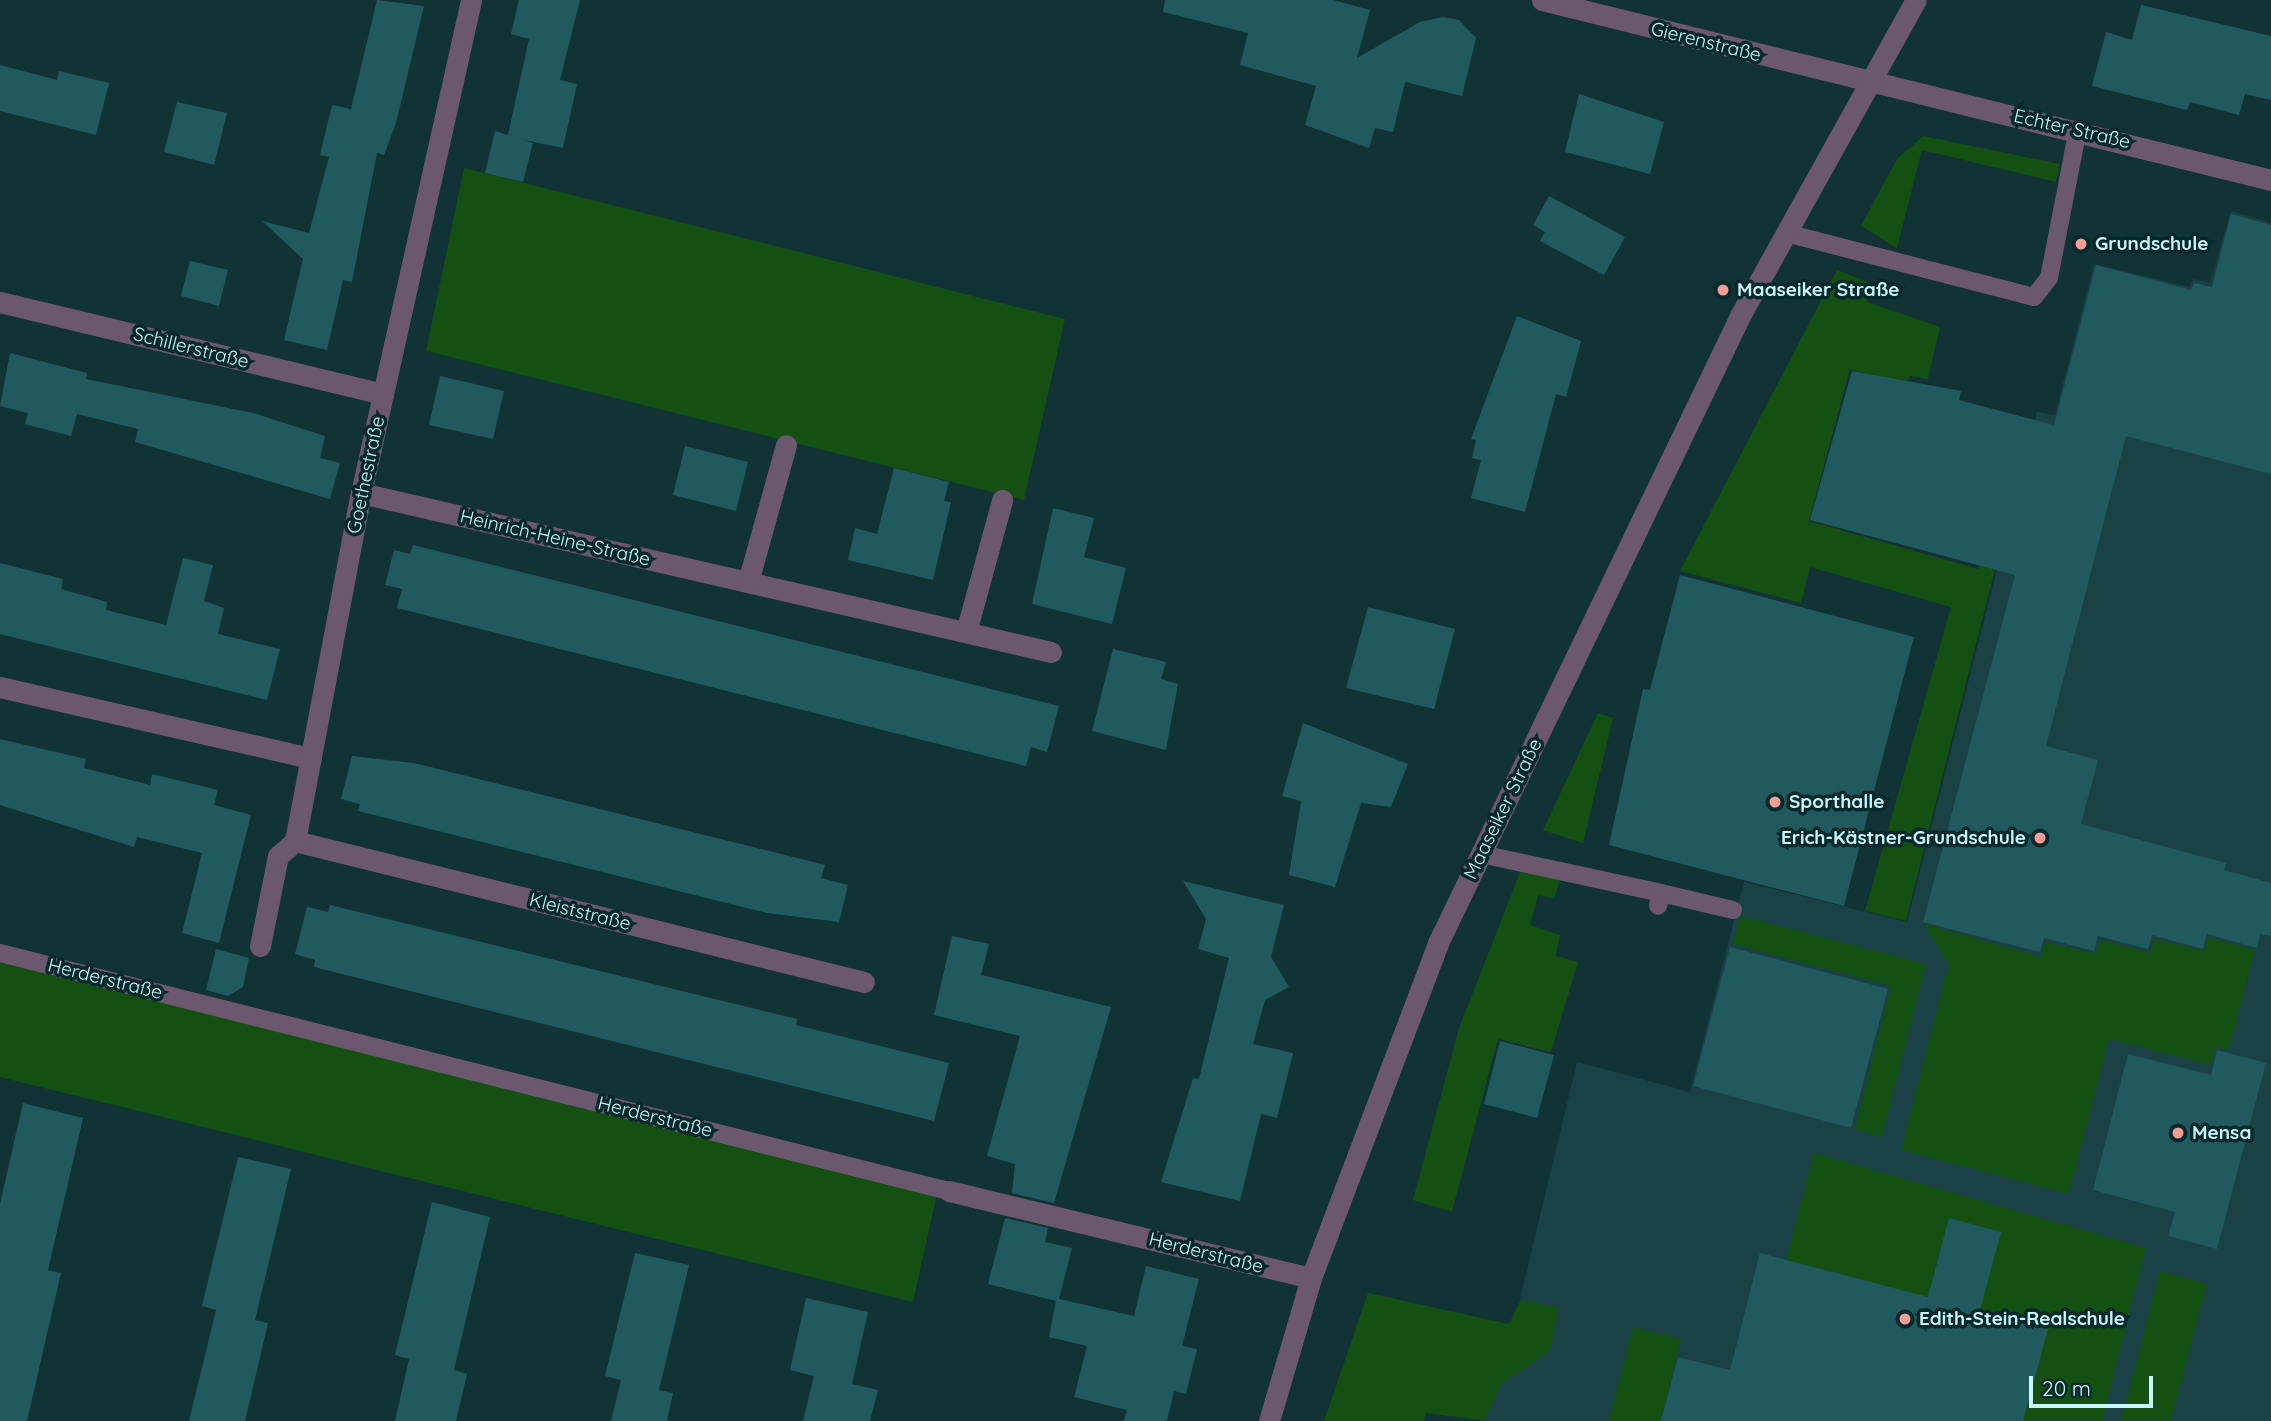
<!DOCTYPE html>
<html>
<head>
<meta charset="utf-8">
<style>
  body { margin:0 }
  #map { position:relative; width:2271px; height:1421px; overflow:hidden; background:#113336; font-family:Quicksand,sans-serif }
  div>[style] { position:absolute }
  .built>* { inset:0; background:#1a4145 }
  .green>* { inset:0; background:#135012 }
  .building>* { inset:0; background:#215a5e }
  .service>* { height:18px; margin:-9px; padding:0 9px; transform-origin:9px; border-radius:9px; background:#6b576e }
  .minor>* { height:21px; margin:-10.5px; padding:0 10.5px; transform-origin:10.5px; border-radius:10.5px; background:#6b576e }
  .tertiary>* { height:21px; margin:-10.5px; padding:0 10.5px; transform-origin:10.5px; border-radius:10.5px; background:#6b576e }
  .dots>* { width:19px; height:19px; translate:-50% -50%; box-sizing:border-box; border:4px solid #06292c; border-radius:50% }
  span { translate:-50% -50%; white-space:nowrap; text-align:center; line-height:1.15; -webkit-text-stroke:7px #06292c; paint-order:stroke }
  .street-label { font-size:19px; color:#c7f7fb }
  .poi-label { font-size:19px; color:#c7f7fb; font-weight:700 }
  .left { translate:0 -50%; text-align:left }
  .right { translate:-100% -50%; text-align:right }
  .scale { position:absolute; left:2029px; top:1376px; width:124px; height:32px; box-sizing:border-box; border:4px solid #c7f7fb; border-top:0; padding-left:9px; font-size:21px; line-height:24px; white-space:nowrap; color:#c7f7fb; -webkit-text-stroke:5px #06292c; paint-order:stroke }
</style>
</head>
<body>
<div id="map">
  <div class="built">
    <div style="clip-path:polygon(2231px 211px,2271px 223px,2271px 1421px,1484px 1421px,1499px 1385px,1557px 1309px,1520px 1299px,1577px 1062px,1690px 1092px,1744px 882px,1907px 922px,2037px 412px,2055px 415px,2094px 264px,2190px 287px,2193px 279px,2210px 283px)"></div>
  </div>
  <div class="green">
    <div style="clip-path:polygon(1923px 136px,2060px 164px,2056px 182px,1922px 150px,1897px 248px,1861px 226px,1897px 159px)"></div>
    <div style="clip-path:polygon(464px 168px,1065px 319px,1024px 500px,426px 351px)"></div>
    <div style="clip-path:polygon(1837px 270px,1873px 284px,1867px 302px,1940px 327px,1928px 379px,1910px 376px,1906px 384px,1850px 369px,1809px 521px,1978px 569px,2017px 419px,2032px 423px,1906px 921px,1865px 911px,1951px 607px,1810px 567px,1801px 603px,1680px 571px)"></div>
    <div style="clip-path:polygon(1598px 713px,1613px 718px,1583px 843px,1543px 830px)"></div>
    <div style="clip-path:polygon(1523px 865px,1561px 877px,1554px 899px,1538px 895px,1530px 925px,1560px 935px,1556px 956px,1578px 962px,1551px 1052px,1498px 1039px,1452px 1212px,1413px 1200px,1459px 1028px)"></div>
    <div style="clip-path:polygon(1740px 916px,1926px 964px,1882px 1137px,1855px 1129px,1891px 986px,1733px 944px)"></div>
    <div style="clip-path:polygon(1924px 924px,2041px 957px,2046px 942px,2096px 954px,2100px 940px,2150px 953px,2154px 939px,2204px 951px,2208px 937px,2255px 950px,2229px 1050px,2216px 1047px,2211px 1065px,2109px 1039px,2069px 1194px,1901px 1150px,1949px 964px)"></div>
    <div style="clip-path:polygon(0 962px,937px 1194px,913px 1302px,0 1077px)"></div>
    <div style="clip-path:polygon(1814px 1153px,2146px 1248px,2102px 1421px,2023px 1421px,2048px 1329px,1980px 1310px,2000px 1232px,1949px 1218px,1928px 1297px,1810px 1266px,1770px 1322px)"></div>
    <div style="clip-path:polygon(2160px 1271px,2207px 1284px,2171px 1421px,2121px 1421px)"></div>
    <div style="clip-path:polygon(1368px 1293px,1509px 1324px,1521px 1299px,1559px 1308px,1550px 1351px,1501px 1384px,1485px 1421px,1426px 1413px,1424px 1421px,1324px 1421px)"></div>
    <div style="clip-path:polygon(1633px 1327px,1681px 1339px,1661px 1421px,1609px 1421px)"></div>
  </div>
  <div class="building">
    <div style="clip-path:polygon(377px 0,424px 6px,396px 123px,384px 155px,377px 153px,352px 282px,343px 280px,327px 350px,284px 340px,303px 259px,262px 221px,309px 233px,329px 157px,320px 155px,332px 105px,351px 109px)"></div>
    <div style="clip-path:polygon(519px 0,580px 0,560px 80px,577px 84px,563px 148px,524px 140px,533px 143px,523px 182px,485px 173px,495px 131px,508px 135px,529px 39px,511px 34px)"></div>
    <div style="clip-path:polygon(1165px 0,1333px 0,1370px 10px,1357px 58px,1420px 22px,1443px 17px,1459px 20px,1476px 38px,1462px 96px,1405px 82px,1393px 132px,1375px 128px,1369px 148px,1305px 125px,1316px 86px,1240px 65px,1248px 33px,1163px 12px)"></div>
    <div style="clip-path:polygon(2141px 5px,2271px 36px,2271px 100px,2245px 94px,2239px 115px,2190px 102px,2187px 110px,2092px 86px,2106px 32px,2132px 40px)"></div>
    <div style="clip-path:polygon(0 65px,57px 80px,59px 71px,109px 83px,96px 135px,0 111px)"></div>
    <div style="clip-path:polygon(1579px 94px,1664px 122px,1650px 174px,1565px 152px)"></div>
    <div style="clip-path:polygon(177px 102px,227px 113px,214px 165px,164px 152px)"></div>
    <div style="clip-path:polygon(1549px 196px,1625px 237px,1604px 275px,1540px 241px,1545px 232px,1533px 225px)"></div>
    <div style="clip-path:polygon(2231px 214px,2271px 225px,2271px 474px,2126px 436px,2046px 746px,2098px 760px,2081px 824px,2226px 863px,2224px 870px,2271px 883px,2271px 936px,2260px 934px,2257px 948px,2207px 934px,2203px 949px,2152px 935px,2148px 949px,2098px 936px,2094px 951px,2044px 938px,2040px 952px,1923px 922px,2015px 575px,1810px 520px,1852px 371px,1961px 391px,1959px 400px,2054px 425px,2096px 265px,2191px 290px,2194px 283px,2212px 287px)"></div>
    <div style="clip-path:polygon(190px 261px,228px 270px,219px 306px,181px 296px)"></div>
    <div style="clip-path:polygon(1517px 316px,1581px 341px,1566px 397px,1556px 394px,1525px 512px,1471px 498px,1481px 460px,1472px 458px,1476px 440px,1471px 439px)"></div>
    <div style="clip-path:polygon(10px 353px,87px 373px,86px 379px,253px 413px,325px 436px,320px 458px,340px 463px,330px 499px,135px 442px,138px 429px,77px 414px,71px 436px,25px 424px,28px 413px,0 406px)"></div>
    <div style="clip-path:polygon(440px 376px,504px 391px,493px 439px,429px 425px)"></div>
    <div style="clip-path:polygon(685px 446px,748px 462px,736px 511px,673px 495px)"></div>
    <div style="clip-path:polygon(894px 468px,949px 482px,944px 501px,951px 502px,933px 580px,848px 560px,855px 528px,877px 534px)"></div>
    <div style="clip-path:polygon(1053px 508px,1094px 518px,1084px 557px,1126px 568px,1112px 624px,1032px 604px)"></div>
    <div style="clip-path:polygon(413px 545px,1059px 706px,1047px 752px,1031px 747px,1026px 766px,397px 608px,402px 589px,385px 585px,394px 550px,410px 554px)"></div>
    <div style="clip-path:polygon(183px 558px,213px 565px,204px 601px,224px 608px,218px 634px,280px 649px,267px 700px,0 634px,0 563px,63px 579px,61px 589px,107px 602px,106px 610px,166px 625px)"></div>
    <div style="clip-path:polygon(1680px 575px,1914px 637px,1844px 906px,1609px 845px,1643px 689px,1650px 690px)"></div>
    <div style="clip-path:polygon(1368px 607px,1455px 629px,1434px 709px,1346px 688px)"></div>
    <div style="clip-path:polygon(1113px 649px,1166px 662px,1161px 679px,1178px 684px,1166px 750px,1092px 731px)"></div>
    <div style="clip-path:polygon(1303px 723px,1408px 764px,1391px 807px,1361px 803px,1335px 887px,1289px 875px,1301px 801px,1282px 796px)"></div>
    <div style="clip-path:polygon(0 739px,86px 759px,84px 768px,150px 785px,152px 774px,218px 790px,214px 805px,251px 815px,219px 943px,182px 933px,202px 853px,137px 837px,134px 847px,0 805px)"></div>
    <div style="clip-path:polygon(352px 756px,414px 763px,825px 865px,821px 878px,848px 885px,839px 922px,767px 913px,358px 811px,360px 804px,341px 799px)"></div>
    <div style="clip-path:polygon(1183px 881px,1284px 905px,1271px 957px,1289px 987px,1265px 1000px,1253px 1044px,1293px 1053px,1277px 1118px,1261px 1114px,1240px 1201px,1161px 1182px,1193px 1078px,1199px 1079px,1229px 958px,1198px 949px,1206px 919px)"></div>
    <div style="clip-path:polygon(330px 905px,797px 1019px,796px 1025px,949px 1063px,934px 1121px,314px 967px,315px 960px,295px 954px,307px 907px,328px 912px)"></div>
    <div style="clip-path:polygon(952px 936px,989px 944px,981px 975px,1111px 1007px,1054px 1203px,1012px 1193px,1015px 1164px,987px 1156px,1020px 1036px,934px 1015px)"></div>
    <div style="clip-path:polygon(1730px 947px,1888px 989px,1851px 1128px,1693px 1086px)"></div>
    <div style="clip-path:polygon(216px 949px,249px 958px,243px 987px,228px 996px,206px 990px)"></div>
    <div style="clip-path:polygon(1500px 1041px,1554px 1055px,1537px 1118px,1484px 1104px)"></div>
    <div style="clip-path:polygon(2217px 1050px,2266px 1063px,2217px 1249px,2168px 1236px,2175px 1212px,2093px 1190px,2128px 1054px,2211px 1075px)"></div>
    <div style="clip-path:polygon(23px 1103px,83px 1118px,48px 1270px,61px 1273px,27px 1421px,0 1421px,0 1204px)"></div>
    <div style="clip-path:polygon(238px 1157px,291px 1169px,255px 1320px,268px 1323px,245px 1421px,189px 1421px,216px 1310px,202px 1306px)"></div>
    <div style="clip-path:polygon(432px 1202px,490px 1217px,454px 1370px,467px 1374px,456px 1421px,395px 1421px,409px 1359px,395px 1355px)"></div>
    <div style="clip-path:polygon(1005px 1218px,1048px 1228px,1045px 1242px,1072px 1248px,1059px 1299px,1134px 1316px,1146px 1266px,1199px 1279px,1182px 1346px,1197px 1349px,1186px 1394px,1174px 1391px,1167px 1421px,1124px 1421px,1127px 1410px,1074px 1397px,1087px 1346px,1049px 1337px,1056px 1301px,988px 1284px)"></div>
    <div style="clip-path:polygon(1949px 1218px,2001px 1232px,1980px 1310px,2048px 1329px,2023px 1421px,1661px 1421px,1678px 1357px,1730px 1370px,1760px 1253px,1928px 1297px)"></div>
    <div style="clip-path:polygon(635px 1253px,689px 1265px,659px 1390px,673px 1393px,667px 1421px,611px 1421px,621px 1380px,605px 1376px)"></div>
    <div style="clip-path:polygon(806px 1298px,868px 1312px,852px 1384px,878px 1390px,870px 1421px,803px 1421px,814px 1376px,790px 1370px)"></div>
  </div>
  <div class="service">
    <div style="left:1790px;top:234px;width:252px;rotate:14.5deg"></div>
    <div style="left:2034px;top:297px;width:24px;rotate:-52deg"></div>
    <div style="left:2049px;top:278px;width:152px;rotate:-79deg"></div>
    <div style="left:1481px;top:854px;width:184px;rotate:12.2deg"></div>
    <div style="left:1661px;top:893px;width:13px;rotate:103deg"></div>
    <div style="left:1661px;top:893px;width:74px;rotate:13.3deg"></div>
    <div style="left:0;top:953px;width:978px;rotate:14.08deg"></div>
  </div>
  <div class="minor">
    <div style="left:1542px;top:0;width:751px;rotate:13.87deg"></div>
    <div style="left:0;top:302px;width:394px;rotate:13.5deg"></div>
    <div style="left:361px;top:493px;width:708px;rotate:12.98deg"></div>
    <div style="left:748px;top:582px;width:142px;rotate:-74.5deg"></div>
    <div style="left:966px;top:632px;width:137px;rotate:-74.7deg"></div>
    <div style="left:0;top:687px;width:319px;rotate:12.9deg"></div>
    <div style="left:295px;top:841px;width:586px;rotate:13.92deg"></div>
    <div style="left:260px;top:946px;width:92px;rotate:-78.7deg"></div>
    <div style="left:278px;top:856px;width:23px;rotate:-41deg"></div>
    <div style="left:295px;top:841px;width:354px;rotate:-79.3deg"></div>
    <div style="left:361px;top:493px;width:505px;rotate:-77.42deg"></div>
    <div style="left:949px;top:1191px;width:372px;rotate:13.5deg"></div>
  </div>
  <div class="tertiary">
    <div style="left:1269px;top:1421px;width:149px;rotate:-73.6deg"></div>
    <div style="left:1311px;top:1278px;width:358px;rotate:-69.2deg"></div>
    <div style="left:1438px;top:943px;width:698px;rotate:-64.28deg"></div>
    <div style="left:1741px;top:314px;width:359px;rotate:-60.9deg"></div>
  </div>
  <div class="dots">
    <div style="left:2081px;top:244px;background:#f59b97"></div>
    <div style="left:1723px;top:290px;background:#f59b97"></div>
    <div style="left:1775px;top:802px;background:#f59b97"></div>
    <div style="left:2040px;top:838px;background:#f59b97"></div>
    <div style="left:2178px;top:1133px;background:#f59b97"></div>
    <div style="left:1905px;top:1319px;background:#f59b97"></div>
  </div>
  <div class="street-label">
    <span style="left:1706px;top:42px;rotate:14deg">Gierenstraße</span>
    <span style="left:2072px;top:129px;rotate:13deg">Echter Straße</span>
    <span style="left:191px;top:348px;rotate:14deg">Schillerstraße</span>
    <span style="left:366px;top:475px;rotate:-78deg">Goethestraße</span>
    <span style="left:555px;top:538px;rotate:13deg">Heinrich-Heine-Straße</span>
    <span style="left:1503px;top:809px;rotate:-64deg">Maaseiker Straße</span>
    <span style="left:580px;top:912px;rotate:14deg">Kleiststraße</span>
    <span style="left:105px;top:979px;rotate:14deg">Herderstraße</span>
    <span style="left:655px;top:1117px;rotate:14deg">Herderstraße</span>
    <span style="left:1206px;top:1253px;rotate:14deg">Herderstraße</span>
  </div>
  <div class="poi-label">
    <span class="left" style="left:2095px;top:244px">Grundschule</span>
    <span class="left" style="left:1737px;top:290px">Maaseiker Straße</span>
    <span class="left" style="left:1789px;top:802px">Sporthalle</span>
    <span class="right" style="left:2026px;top:838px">Erich-Kästner-Grundschule</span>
    <span class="left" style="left:2192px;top:1133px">Mensa</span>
    <span class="left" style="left:1919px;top:1319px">Edith-Stein-Realschule</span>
  </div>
  <div class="scale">20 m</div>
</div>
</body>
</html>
